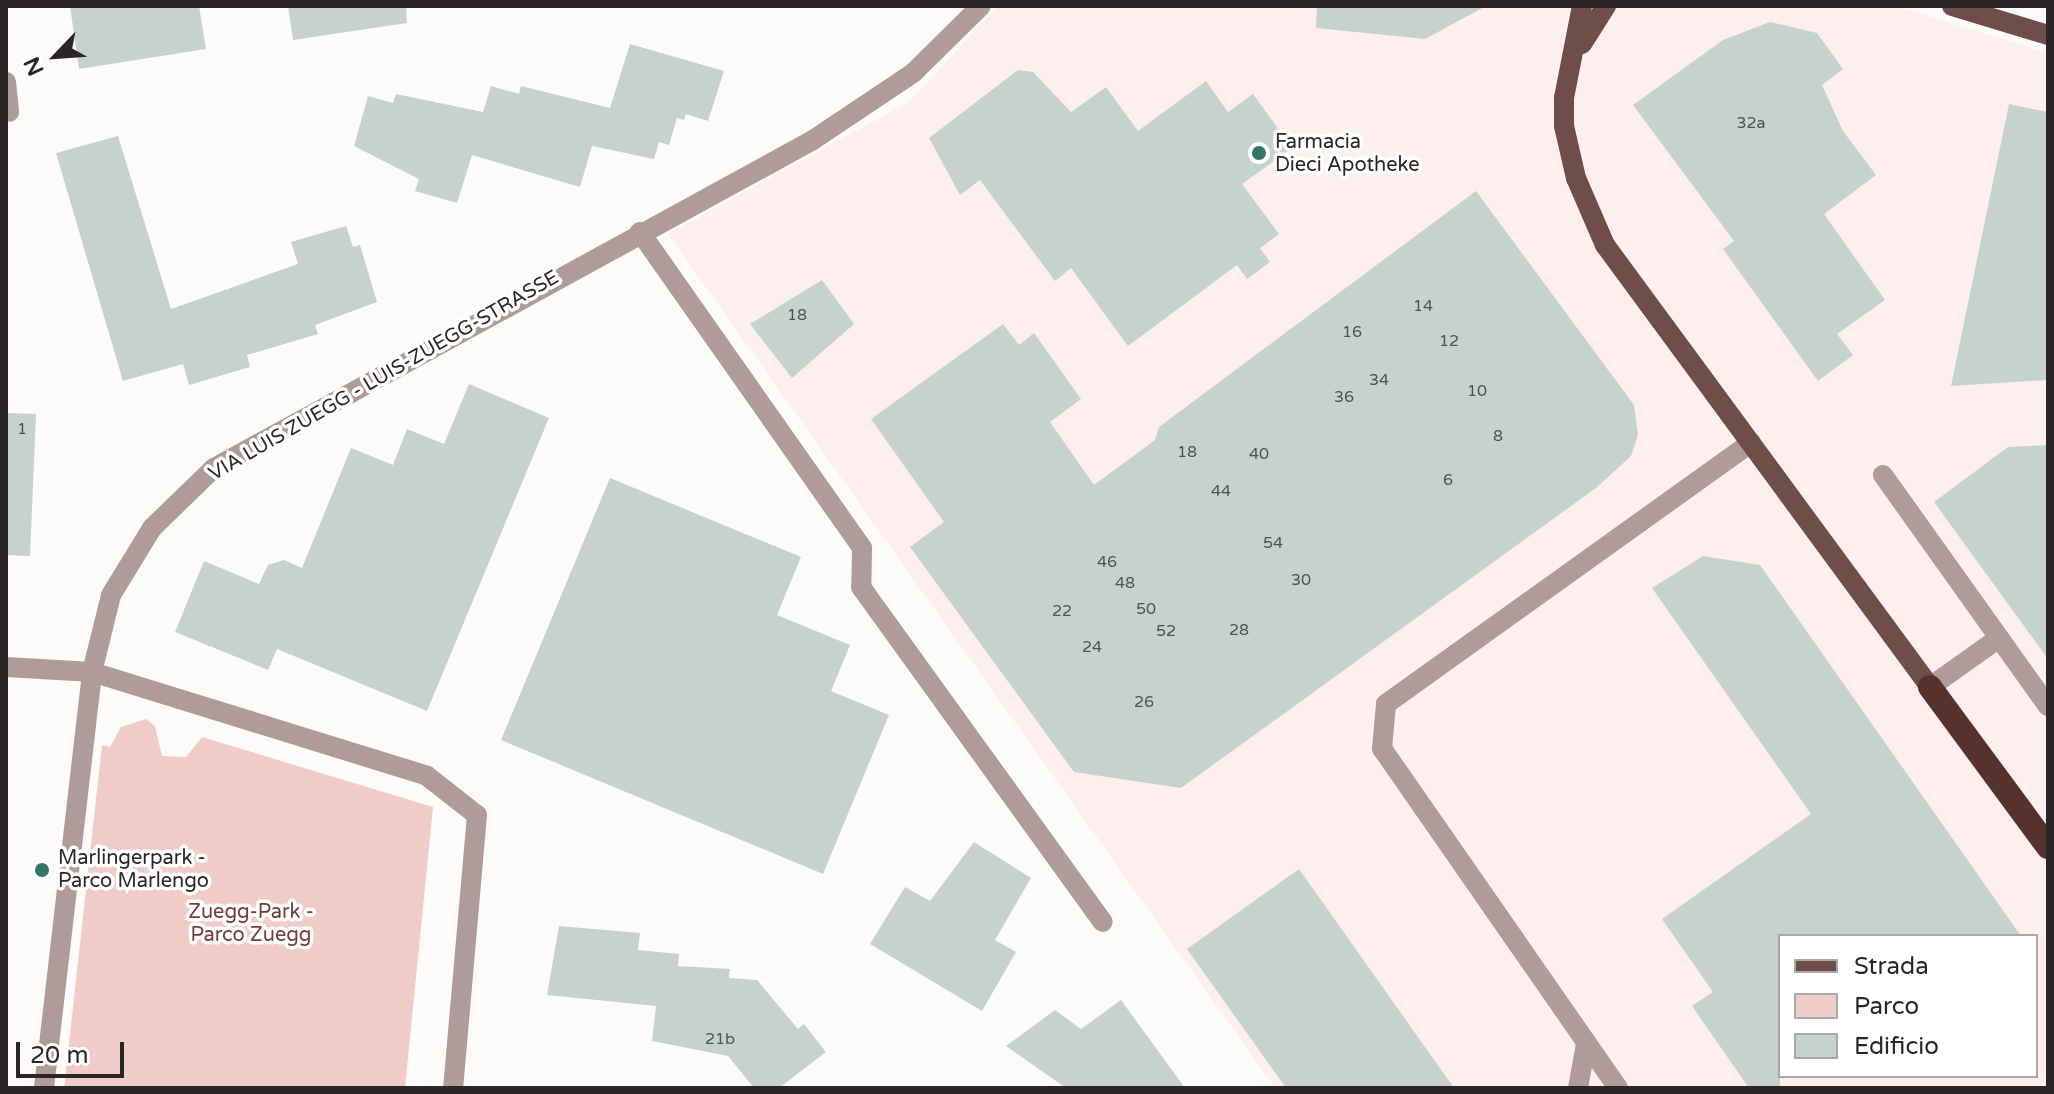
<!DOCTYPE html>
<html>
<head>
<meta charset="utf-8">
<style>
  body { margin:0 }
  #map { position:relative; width:2054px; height:1094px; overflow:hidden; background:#fdfbfa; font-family:"Varela Round",sans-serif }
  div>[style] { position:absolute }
  .built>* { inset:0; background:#fdefee }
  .green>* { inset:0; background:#efccc8 }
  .building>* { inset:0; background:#c5d2ce }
  .minor>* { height:20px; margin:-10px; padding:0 10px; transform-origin:10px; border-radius:10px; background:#af9b99 }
  .major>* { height:20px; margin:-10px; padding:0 10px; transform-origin:10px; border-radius:10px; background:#6e4d4a }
  .highway>* { height:24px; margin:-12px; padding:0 12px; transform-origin:12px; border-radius:12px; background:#56322f }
  .dots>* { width:22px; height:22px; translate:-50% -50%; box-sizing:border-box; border:4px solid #fff; border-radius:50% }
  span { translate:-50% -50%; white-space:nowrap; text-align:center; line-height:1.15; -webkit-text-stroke:7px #fff; paint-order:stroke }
  .number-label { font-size:16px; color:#52514f }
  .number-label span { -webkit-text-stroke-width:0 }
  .poi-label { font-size:20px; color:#2b2625 }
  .left { translate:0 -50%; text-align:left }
  .street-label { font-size:20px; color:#2b2625 }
  .park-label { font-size:20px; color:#763b37 }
  .frame { position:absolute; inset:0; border:8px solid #2b2625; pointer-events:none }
  .legend { position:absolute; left:1778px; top:934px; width:260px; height:144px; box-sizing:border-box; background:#fff; border:2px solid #aaa8a8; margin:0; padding:10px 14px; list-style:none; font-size:24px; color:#2b2625 }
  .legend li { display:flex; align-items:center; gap:16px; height:40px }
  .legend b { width:40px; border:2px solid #aaa8a8 }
  .north { position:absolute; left:16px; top:16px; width:80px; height:80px; -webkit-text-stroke:6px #fff; paint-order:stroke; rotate:245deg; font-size:22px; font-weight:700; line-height:32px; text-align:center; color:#2b2625 }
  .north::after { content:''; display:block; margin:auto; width:28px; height:36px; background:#2b2625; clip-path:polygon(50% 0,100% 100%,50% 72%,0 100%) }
  .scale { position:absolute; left:16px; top:1042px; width:108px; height:36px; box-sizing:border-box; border:4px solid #2b2625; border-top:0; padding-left:10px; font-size:24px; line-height:28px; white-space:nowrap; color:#2b2625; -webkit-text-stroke:6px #fff; paint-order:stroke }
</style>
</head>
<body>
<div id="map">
  <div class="built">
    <div style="clip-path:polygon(evenodd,997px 6px,1896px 6px,2048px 53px,2048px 1088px,1275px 1088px,668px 234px,910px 101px,997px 6px,1780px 936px,2036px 936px,2036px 1076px,1780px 1076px,1780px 936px)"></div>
  </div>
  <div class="green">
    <div style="clip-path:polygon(146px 719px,155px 726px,162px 756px,186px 757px,202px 737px,433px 807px,405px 1088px,64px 1088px,102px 745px,110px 747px,121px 727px)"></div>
  </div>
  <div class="building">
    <div style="clip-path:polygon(70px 6px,199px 6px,206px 49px,79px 69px)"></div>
    <div style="clip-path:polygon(288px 6px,406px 6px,407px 23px,293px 40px)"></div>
    <div style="clip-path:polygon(1317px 6px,1486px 6px,1425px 39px,1316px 28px)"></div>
    <div style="clip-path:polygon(1770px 22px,1817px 33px,1843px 69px,1822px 85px,1843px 131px,1876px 175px,1824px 214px,1885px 300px,1837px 334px,1853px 355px,1818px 381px,1723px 249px,1734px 241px,1633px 105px,1723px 40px)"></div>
    <div style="clip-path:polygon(630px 44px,724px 71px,708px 121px,686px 114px,684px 120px,677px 118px,669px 145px,659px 142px,654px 159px,592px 146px,580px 187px,472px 155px,457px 203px,415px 191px,419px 179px,354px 146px,368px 96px,393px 103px,396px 94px,483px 112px,491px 86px,519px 94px,521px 86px,610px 108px)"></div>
    <div style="clip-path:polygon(1018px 70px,1033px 72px,1071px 112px,1106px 87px,1138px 131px,1206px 81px,1228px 112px,1253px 94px,1292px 148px,1242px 184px,1279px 234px,1260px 248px,1270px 262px,1247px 279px,1237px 265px,1128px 346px,1071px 268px,1055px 281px,980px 180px,960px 195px,929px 138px)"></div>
    <div style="clip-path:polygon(2009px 104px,2048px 112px,2048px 380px,1951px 386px)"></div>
    <div style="clip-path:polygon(118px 136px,171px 309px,298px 264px,291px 242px,346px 226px,353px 247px,360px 245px,377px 302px,315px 325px,318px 334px,247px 355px,250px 367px,189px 385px,183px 364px,123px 381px,56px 153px)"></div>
    <div style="clip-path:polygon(1476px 191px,1634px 405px,1638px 435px,1631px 456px,1596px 488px,1181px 788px,1074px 772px,910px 547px,944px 522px,871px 419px,1003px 324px,1019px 345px,1034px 333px,1081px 399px,1050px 422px,1094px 485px,1155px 440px,1159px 427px)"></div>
    <div style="clip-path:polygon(822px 280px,854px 324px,792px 378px,750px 324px)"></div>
    <div style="clip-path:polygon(469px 384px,549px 418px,427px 711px,277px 649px,268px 670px,175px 632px,204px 561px,259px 584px,268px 565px,284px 560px,302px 568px,351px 448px,393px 465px,407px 429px,444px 444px)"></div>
    <div style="clip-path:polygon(6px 413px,36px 414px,30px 556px,6px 555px)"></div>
    <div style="clip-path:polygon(2048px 445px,2048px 659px,1934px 502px,2008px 447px)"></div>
    <div style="clip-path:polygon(610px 478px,801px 557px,777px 615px,850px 645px,831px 691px,889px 715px,823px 874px,501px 740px)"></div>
    <div style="clip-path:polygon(1703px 556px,1760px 565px,2021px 936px,1780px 936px,1780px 1088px,1749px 1088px,1692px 1006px,1713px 992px,1662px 919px,1811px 814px,1652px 588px)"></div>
    <div style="clip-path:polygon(974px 842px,1031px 878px,995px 940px,1016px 952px,982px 1011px,870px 944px,905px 887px,930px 901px)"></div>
    <div style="clip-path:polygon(1299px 869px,1454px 1088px,1286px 1088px,1187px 949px)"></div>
    <div style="clip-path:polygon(559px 926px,640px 933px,638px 950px,679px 954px,678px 966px,730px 969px,729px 978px,757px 980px,798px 1029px,804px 1024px,826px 1052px,779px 1088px,754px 1088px,728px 1056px,652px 1041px,656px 1006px,547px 995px)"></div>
    <div style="clip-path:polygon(1121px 1000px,1185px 1088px,1066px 1088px,1006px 1046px,1055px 1010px,1081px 1029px)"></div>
  </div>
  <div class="minor">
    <div style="left:6px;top:82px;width:30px;rotate:84deg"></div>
    <div style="left:640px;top:232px;width:386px;rotate:54.9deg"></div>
    <div style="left:862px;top:548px;width:39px;rotate:91deg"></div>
    <div style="left:861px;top:587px;width:413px;rotate:54.2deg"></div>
    <div style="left:1883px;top:475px;width:284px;rotate:54.5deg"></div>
    <div style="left:6px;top:667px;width:86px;rotate:3.3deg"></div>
    <div style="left:92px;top:672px;width:351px;rotate:17.2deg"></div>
    <div style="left:427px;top:776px;width:63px;rotate:38deg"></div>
    <div style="left:477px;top:815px;width:274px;rotate:95deg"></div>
    <div style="left:1930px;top:687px;width:85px;rotate:-35.4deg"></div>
    <div style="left:44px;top:1088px;width:419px;rotate:-83.4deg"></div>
    <div style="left:92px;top:672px;width:79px;rotate:-76.1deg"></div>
    <div style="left:111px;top:595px;width:79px;rotate:-58.5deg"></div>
    <div style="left:152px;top:528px;width:86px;rotate:-44.1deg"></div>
    <div style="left:214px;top:468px;width:683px;rotate:-28.7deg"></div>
    <div style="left:813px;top:140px;width:120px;rotate:-33.8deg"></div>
    <div style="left:913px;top:73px;width:95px;rotate:-44.6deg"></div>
    <div style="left:1578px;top:1088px;width:45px;rotate:-79.7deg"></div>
    <div style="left:1618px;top:1088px;width:413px;rotate:-124.8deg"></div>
    <div style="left:1382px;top:749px;width:45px;rotate:-84.9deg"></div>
    <div style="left:1386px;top:704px;width:449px;rotate:-35.6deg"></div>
  </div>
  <div class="major">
    <div style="left:1582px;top:6px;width:94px;rotate:101.1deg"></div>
    <div style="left:1564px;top:98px;width:28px;rotate:90deg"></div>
    <div style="left:1564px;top:126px;width:53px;rotate:77deg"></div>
    <div style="left:1576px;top:178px;width:73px;rotate:66.6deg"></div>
    <div style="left:1605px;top:245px;width:549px;rotate:53.67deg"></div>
    <div style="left:1952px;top:6px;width:100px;rotate:16.8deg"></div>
    <div style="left:1582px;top:44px;width:45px;rotate:-57.7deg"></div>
  </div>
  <div class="highway">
    <div style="left:1930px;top:687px;width:199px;rotate:53.6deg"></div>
  </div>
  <div class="dots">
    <div style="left:1259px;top:153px;background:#337668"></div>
    <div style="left:42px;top:870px;background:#337668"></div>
  </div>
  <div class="number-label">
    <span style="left:1751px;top:123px">32a</span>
    <span style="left:1423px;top:306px">14</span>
    <span style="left:797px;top:315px">18</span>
    <span style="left:1352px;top:332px">16</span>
    <span style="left:1449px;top:341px">12</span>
    <span style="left:1379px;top:380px">34</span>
    <span style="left:1477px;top:391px">10</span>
    <span style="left:1344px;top:397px">36</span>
    <span style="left:22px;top:429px">1</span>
    <span style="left:1498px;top:436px">8</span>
    <span style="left:1187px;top:452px">18</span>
    <span style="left:1259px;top:454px">40</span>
    <span style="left:1448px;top:480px">6</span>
    <span style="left:1221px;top:491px">44</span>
    <span style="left:1273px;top:543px">54</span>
    <span style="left:1107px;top:562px">46</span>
    <span style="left:1301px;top:580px">30</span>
    <span style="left:1125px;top:583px">48</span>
    <span style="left:1146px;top:609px">50</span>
    <span style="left:1062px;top:611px">22</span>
    <span style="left:1239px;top:630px">28</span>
    <span style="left:1166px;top:631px">52</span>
    <span style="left:1092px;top:647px">24</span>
    <span style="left:1144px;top:702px">26</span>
    <span style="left:720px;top:1039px">21b</span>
  </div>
  <div class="poi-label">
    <span class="left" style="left:1275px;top:154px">Farmacia<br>Dieci Apotheke</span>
    <span class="left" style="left:58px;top:870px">Marlingerpark -<br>Parco Marlengo</span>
  </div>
  <div class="street-label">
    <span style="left:384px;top:376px;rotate:-30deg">VIA LUIS ZUEGG - LUIS-ZUEGG-STRASSE</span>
  </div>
  <div class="park-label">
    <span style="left:251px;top:924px">Zuegg-Park -<br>Parco Zuegg</span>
  </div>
  <div class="frame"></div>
  <ul class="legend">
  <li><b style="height:10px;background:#6e4d4a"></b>Strada</li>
  <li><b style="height:22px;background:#efccc8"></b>Parco</li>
  <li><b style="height:22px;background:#c5d2ce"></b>Edificio</li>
  </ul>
  <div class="north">N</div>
  <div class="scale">20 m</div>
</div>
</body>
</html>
